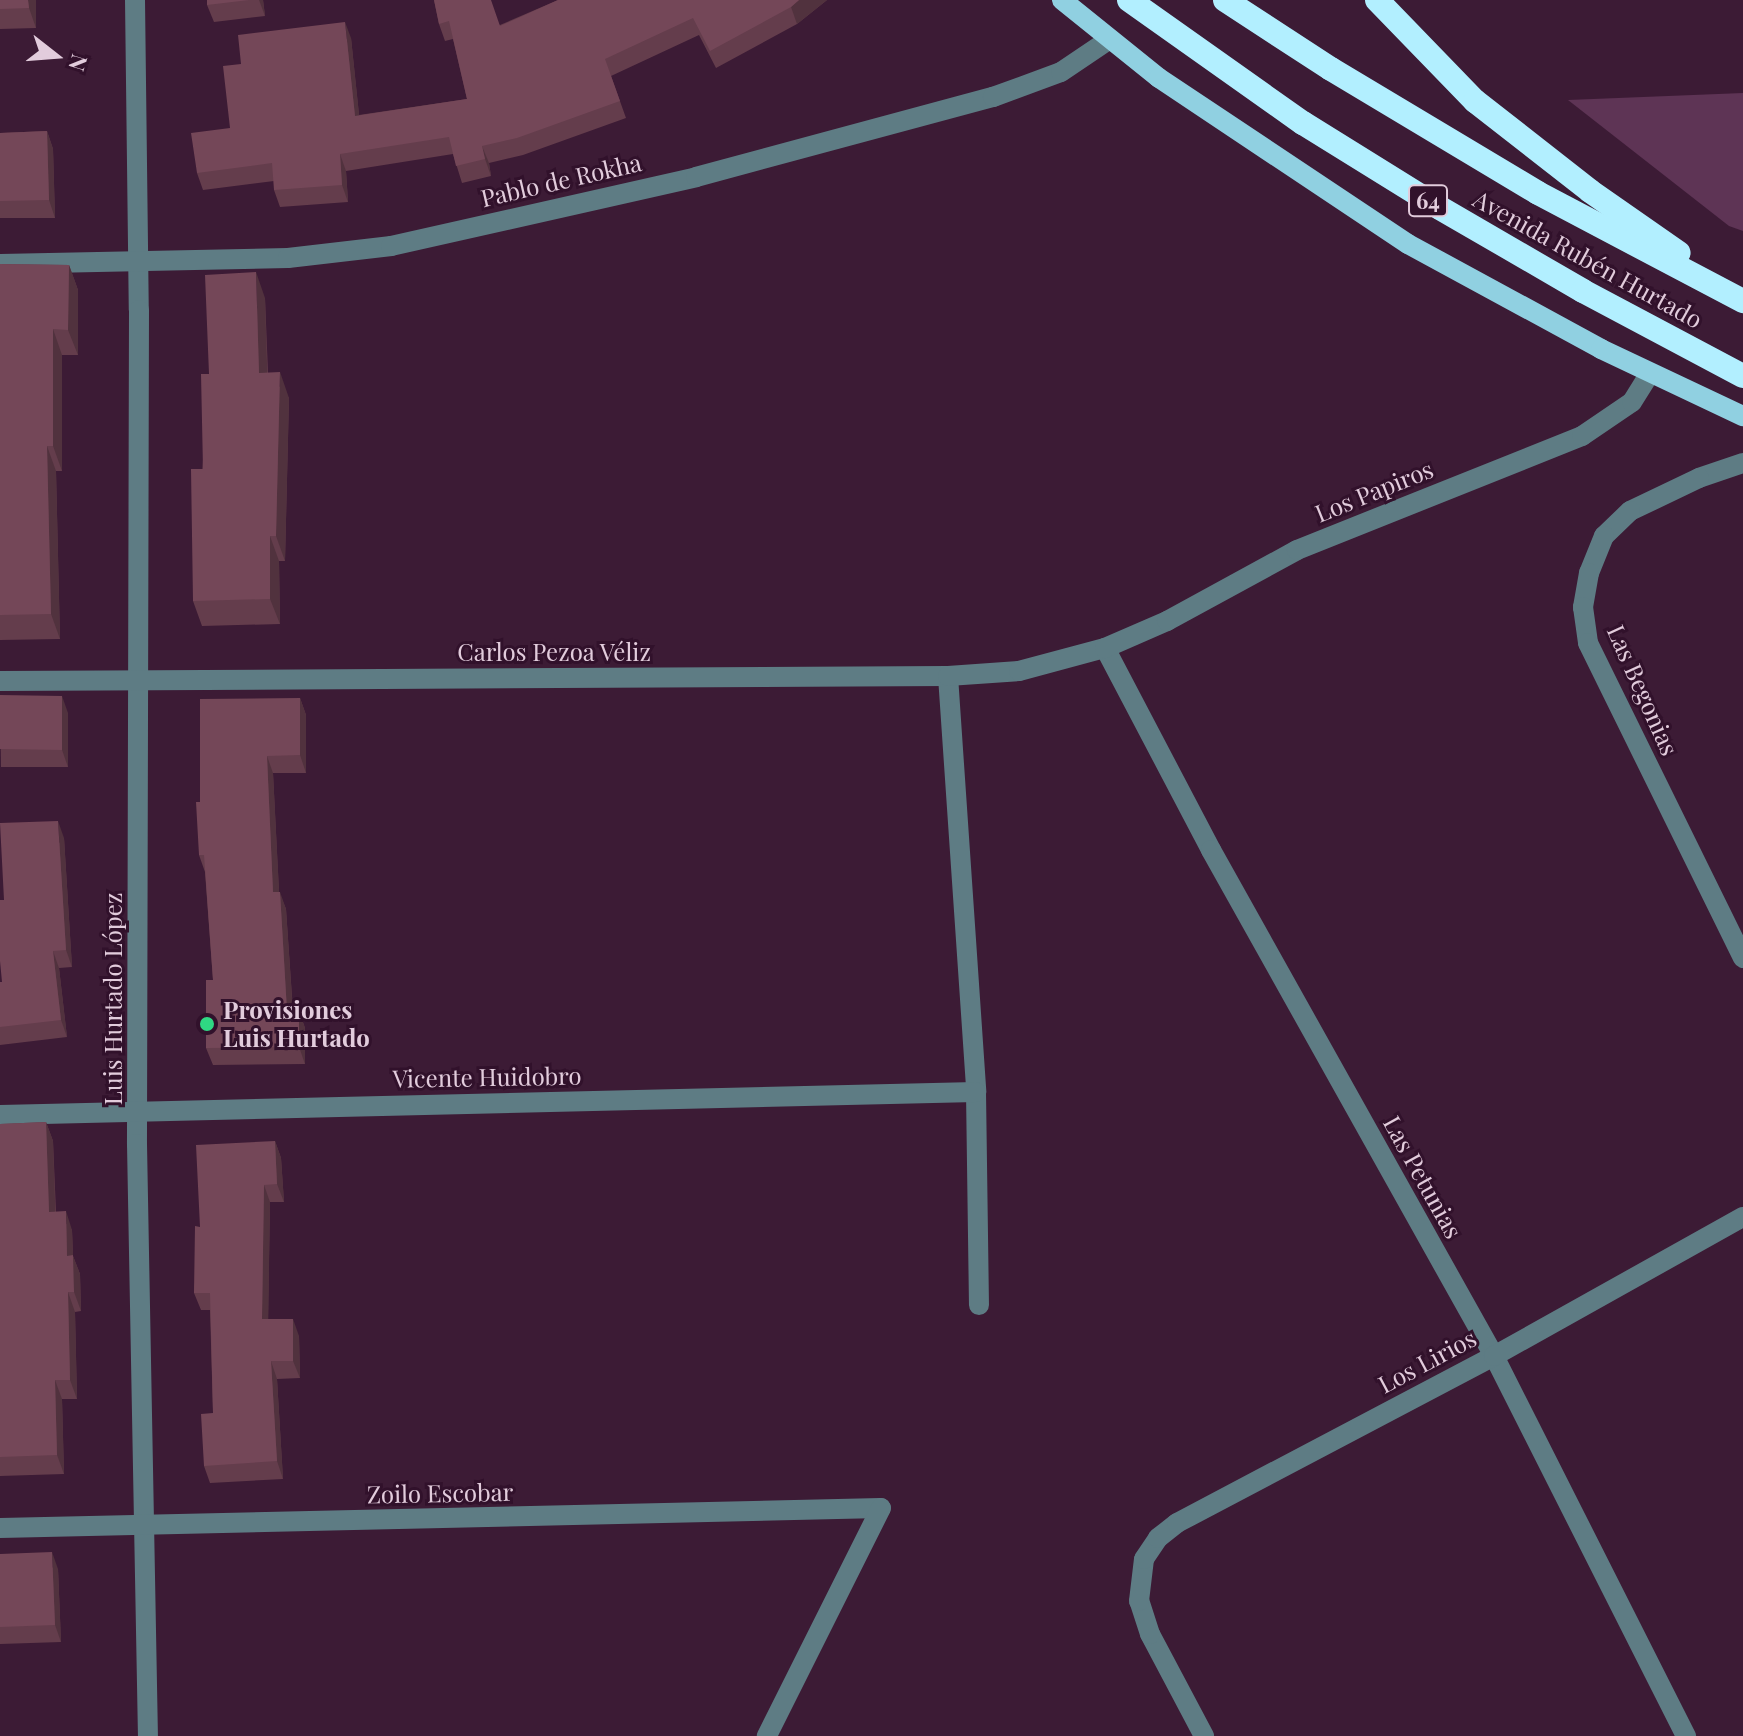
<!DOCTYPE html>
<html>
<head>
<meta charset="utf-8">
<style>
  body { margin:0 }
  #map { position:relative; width:1743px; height:1736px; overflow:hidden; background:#3c1b35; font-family:"Playfair Display",serif }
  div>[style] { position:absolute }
  .green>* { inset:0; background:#5e3455 }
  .minor>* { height:20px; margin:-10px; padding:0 10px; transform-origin:10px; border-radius:10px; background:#5e7c84 }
  .major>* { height:20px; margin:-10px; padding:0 10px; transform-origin:10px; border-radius:10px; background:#90d0e1 }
  .highway>* { height:24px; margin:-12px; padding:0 12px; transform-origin:12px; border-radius:12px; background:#b2efff }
  .wall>* { inset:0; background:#643d4c }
  .shaded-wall>* { inset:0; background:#51323e }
  .building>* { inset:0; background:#744758 }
  .dots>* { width:22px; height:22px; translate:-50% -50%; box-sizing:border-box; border:4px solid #31112b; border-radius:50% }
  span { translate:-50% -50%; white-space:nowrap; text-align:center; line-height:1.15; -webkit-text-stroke:6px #31112b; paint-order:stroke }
  .shield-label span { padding:2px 6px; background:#31112b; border:2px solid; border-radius:6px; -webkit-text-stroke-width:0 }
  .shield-label { font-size:22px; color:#e2ccdc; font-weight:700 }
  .street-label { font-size:24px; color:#e2ccdc }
  .poi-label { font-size:24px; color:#e2ccdc; font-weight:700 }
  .left { translate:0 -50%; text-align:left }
  .north { position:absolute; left:16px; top:16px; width:80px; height:80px; -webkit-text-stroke:6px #31112b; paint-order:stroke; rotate:107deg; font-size:22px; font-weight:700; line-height:32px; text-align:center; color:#e2ccdc }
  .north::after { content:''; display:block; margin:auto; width:28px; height:36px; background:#e2ccdc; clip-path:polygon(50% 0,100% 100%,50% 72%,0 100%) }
</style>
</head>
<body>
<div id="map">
  <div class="green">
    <div style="clip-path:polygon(1743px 93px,1743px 231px,1729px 226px,1568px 100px)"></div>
  </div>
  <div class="minor">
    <div style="left:135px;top:0;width:310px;rotate:89.3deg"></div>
    <div style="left:139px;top:310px;width:834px;rotate:90.14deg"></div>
    <div style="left:137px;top:1144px;width:592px;rotate:88.94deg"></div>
    <div style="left:0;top:264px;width:288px;rotate:-1.2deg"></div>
    <div style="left:288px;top:258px;width:104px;rotate:-6.6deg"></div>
    <div style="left:391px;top:246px;width:313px;rotate:-12.7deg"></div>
    <div style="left:696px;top:177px;width:308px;rotate:-15.1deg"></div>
    <div style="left:993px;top:97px;width:72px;rotate:-20.2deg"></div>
    <div style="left:1061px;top:72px;width:59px;rotate:-34deg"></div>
    <div style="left:1743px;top:463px;width:46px;rotate:161.2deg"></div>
    <div style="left:1699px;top:478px;width:76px;rotate:154.4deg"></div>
    <div style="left:1630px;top:511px;width:36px;rotate:136deg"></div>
    <div style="left:1604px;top:536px;width:40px;rotate:112deg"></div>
    <div style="left:1589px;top:573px;width:35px;rotate:100deg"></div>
    <div style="left:1583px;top:607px;width:36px;rotate:82deg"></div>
    <div style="left:1588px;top:643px;width:351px;rotate:63.8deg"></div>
    <div style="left:1105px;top:648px;width:228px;rotate:62.3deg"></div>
    <div style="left:1211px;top:850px;width:580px;rotate:60.78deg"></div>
    <div style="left:1494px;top:1356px;width:426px;rotate:63.2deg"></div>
    <div style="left:948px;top:676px;width:417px;rotate:86.1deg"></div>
    <div style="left:976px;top:1092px;width:213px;rotate:89.2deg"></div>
    <div style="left:0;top:681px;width:948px;rotate:-0.3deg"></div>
    <div style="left:948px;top:676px;width:71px;rotate:-4deg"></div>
    <div style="left:1019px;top:671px;width:89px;rotate:-15deg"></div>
    <div style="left:1105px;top:648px;width:68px;rotate:-23.5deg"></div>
    <div style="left:1167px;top:621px;width:148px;rotate:-28.6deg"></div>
    <div style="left:1297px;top:550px;width:307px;rotate:-21.8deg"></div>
    <div style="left:1582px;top:436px;width:60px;rotate:-34.2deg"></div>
    <div style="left:1632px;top:402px;width:34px;rotate:-58deg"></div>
    <div style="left:0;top:1115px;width:976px;rotate:-1.35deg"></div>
    <div style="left:0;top:1528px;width:881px;rotate:-1.3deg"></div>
    <div style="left:881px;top:1508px;width:255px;rotate:116.6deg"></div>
    <div style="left:1204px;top:1736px;width:115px;rotate:-117.9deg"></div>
    <div style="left:1150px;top:1634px;width:35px;rotate:-108deg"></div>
    <div style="left:1139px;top:1601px;width:42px;rotate:-83.2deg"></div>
    <div style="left:1144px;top:1559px;width:25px;rotate:-56deg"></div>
    <div style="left:1158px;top:1538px;width:24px;rotate:-38deg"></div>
    <div style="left:1177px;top:1523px;width:358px;rotate:-27.8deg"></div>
    <div style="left:1494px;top:1356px;width:285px;rotate:-29.2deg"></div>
  </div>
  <div class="major">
    <div style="left:1062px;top:0;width:124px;rotate:38.8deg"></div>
    <div style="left:1159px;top:78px;width:299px;rotate:33.7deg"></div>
    <div style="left:1408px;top:244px;width:220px;rotate:28.5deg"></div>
    <div style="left:1601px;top:349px;width:157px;rotate:25.3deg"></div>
  </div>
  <div class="highway">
    <div style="left:1129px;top:0;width:213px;rotate:35.3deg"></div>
    <div style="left:1303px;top:123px;width:161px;rotate:31.8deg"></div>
    <div style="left:1440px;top:208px;width:165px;rotate:30.1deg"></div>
    <div style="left:1583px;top:291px;width:181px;rotate:28deg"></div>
    <div style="left:1225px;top:0;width:126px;rotate:33.1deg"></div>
    <div style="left:1331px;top:69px;width:241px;rotate:30.9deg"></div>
    <div style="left:1538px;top:193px;width:232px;rotate:27.8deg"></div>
    <div style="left:1377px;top:0;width:141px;rotate:45.9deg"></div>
    <div style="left:1475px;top:101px;width:146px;rotate:38deg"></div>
    <div style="left:1590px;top:191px;width:108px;rotate:34.9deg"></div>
  </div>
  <div class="wall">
    <div style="clip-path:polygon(0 0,36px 0,36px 28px,0 29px)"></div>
    <div style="clip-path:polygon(207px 0,263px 0,265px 16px,214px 22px,207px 5px)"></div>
    <div style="clip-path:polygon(434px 0,500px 25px,558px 0,827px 0,797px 24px,716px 68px,699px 35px,611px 76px,626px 118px,523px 155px,489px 163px,491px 176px,462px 183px,453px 154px,346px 171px,348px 202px,280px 207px,274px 190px,274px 181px,203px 190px,197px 173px,230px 128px,241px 64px,351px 38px,359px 115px,467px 99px,453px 39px,445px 41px,439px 24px)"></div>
    <div style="clip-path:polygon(47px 131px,53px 149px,55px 218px,0 218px,0 133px)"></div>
    <div style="clip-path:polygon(0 264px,69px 265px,78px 290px,78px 355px,62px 355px,62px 471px,56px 471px,60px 639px,0 640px)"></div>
    <div style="clip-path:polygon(265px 298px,268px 373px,289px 398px,285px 561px,279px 561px,280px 624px,202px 626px,193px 601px,209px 374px)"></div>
    <div style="clip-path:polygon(0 695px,68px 713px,68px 767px,1px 767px)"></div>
    <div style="clip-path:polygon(300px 698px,306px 715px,306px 773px,273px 773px,279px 892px,286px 909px,293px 1011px,299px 1011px,305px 1028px,305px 1064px,213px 1065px,206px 1048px,213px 980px,205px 872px,199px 855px,200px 802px)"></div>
    <div style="clip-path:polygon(64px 838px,72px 967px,59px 968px,67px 1037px,0 1045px,0 982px,2px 982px,4px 900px)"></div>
    <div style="clip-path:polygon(46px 1122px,53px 1141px,56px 1212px,72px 1230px,73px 1256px,80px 1274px,81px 1311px,75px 1312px,77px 1399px,62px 1399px,64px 1474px,0 1476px,0 1124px)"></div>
    <div style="clip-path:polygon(275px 1141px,281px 1158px,284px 1202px,270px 1202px,268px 1319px,299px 1336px,300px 1378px,277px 1379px,283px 1479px,210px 1483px,204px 1466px,213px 1413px,210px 1310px,201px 1310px,194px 1293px,200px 1227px)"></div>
    <div style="clip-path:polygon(0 1554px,58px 1569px,61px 1642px,0 1644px)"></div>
  </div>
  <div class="shaded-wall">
    <div style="clip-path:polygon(28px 0,36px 0,36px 28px,29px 8px)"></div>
    <div style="clip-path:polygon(259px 0,263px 0,265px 16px)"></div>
    <div style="clip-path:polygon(799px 0,827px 0,797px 24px,791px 7px)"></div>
    <div style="clip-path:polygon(345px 22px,351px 38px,361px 133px,355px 116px)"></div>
    <div style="clip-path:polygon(47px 131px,53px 149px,55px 218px,49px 200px)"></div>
    <div style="clip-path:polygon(482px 146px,489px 163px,491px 176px,485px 159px)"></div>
    <div style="clip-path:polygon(340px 154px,346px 171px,348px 202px,342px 185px)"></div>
    <div style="clip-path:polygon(69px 265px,78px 290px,78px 355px,68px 330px)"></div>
    <div style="clip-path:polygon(256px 272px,265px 298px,268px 398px,259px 373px)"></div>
    <div style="clip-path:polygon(53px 329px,62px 355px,62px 471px,53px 446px)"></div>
    <div style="clip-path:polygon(280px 372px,289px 398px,285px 561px,276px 536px)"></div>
    <div style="clip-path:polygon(47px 446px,56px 471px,60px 639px,51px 614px)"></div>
    <div style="clip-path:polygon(270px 536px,279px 561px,280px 624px,270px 599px)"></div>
    <div style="clip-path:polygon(62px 696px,68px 713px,68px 767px,62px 750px)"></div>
    <div style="clip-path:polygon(300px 698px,306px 715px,306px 773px,300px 755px)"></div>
    <div style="clip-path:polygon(267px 756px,273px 773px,280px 910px,273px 892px)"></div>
    <div style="clip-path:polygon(58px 821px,64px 838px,72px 967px,66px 950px)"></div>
    <div style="clip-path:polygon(280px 892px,286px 909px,294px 1028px,287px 1011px)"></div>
    <div style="clip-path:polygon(53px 951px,59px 968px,67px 1037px,61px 1020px)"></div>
    <div style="clip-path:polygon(299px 1011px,305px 1028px,305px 1064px,299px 1047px)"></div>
    <div style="clip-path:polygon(46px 1122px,53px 1141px,56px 1231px,49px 1212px)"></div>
    <div style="clip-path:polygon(275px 1141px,281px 1158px,284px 1202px,277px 1184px)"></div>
    <div style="clip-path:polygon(264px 1185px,270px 1202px,268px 1337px,262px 1319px)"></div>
    <div style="clip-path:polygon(66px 1211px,72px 1230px,73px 1256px,80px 1274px,81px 1311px,74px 1292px,67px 1256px)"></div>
    <div style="clip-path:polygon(68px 1292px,75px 1312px,77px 1399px,70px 1380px)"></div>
    <div style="clip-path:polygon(293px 1319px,299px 1336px,300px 1378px,293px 1361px)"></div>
    <div style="clip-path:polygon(271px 1361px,277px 1379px,283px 1479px,277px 1461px)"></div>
    <div style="clip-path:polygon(55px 1380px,62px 1399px,64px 1474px,57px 1455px)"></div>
    <div style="clip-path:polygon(52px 1552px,58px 1569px,61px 1642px,55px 1625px)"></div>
  </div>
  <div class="building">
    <div style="clip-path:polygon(0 0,28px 0,29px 8px,0 9px)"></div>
    <div style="clip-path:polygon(207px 0,249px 0,207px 5px)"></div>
    <div style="clip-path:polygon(434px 0,491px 0,500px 26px,558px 0,799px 0,791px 7px,710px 51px,693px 18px,605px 59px,620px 101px,517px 138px,482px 146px,485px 159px,456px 166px,449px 137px,340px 154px,342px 185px,274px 190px,272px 163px,197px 173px,191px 133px,230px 128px,223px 66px,241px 64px,238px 35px,345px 22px,355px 116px,467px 99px,449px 21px,439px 24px)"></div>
    <div style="clip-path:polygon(47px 131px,49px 200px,0 201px,0 133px)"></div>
    <div style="clip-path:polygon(0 264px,69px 265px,68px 330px,53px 329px,53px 446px,47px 446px,51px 614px,0 615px)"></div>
    <div style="clip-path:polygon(256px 272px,259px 373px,280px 372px,276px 536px,270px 536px,270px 599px,193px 601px,191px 469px,203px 469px,201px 374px,209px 374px,205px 275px)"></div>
    <div style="clip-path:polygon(0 695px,62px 696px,62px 750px,0 749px)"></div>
    <div style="clip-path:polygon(300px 698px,300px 755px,267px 756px,273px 892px,280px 892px,287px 1011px,299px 1011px,299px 1047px,206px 1048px,206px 980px,213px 980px,204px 855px,199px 855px,196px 802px,200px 802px,200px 699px)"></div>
    <div style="clip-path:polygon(58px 821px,66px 950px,53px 951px,61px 1020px,0 1027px,0 982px,2px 982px,0 961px,0 900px,4px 900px,0 823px)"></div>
    <div style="clip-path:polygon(46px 1122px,49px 1212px,66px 1211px,67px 1256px,73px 1255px,74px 1292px,68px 1292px,70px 1380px,55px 1380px,57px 1455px,0 1457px,0 1124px)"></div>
    <div style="clip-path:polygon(275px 1141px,277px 1184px,264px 1185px,262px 1319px,293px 1319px,293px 1361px,271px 1361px,277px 1461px,204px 1466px,201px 1414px,213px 1413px,210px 1293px,194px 1293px,195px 1226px,200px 1227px,196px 1145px)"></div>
    <div style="clip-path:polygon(52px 1552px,55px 1625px,0 1627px,0 1554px)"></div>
  </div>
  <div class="dots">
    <div style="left:207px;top:1024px;background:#2fd883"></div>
  </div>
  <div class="shield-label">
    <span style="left:1428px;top:201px">64</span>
  </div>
  <div class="street-label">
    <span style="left:561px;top:180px;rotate:-13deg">Pablo de Rokha</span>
    <span style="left:1588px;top:259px;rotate:29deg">Avenida Rubén Hurtado</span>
    <span style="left:1374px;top:491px;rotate:-22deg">Los Papiros</span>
    <span style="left:554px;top:652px">Carlos Pezoa Véliz</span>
    <span style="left:1643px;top:690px;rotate:66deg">Las Begonias</span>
    <span style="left:113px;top:999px;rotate:-90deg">Luis Hurtado López</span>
    <span style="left:487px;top:1077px;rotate:-1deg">Vicente Huidobro</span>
    <span style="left:1423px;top:1177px;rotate:61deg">Las Petunias</span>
    <span style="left:1427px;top:1361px;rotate:-28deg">Los Lirios</span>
    <span style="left:440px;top:1493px;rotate:-1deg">Zoilo Escobar</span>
  </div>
  <div class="poi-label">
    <span class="left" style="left:223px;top:1024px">Provisiones<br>Luis Hurtado</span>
  </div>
  <div class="north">N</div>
</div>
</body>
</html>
